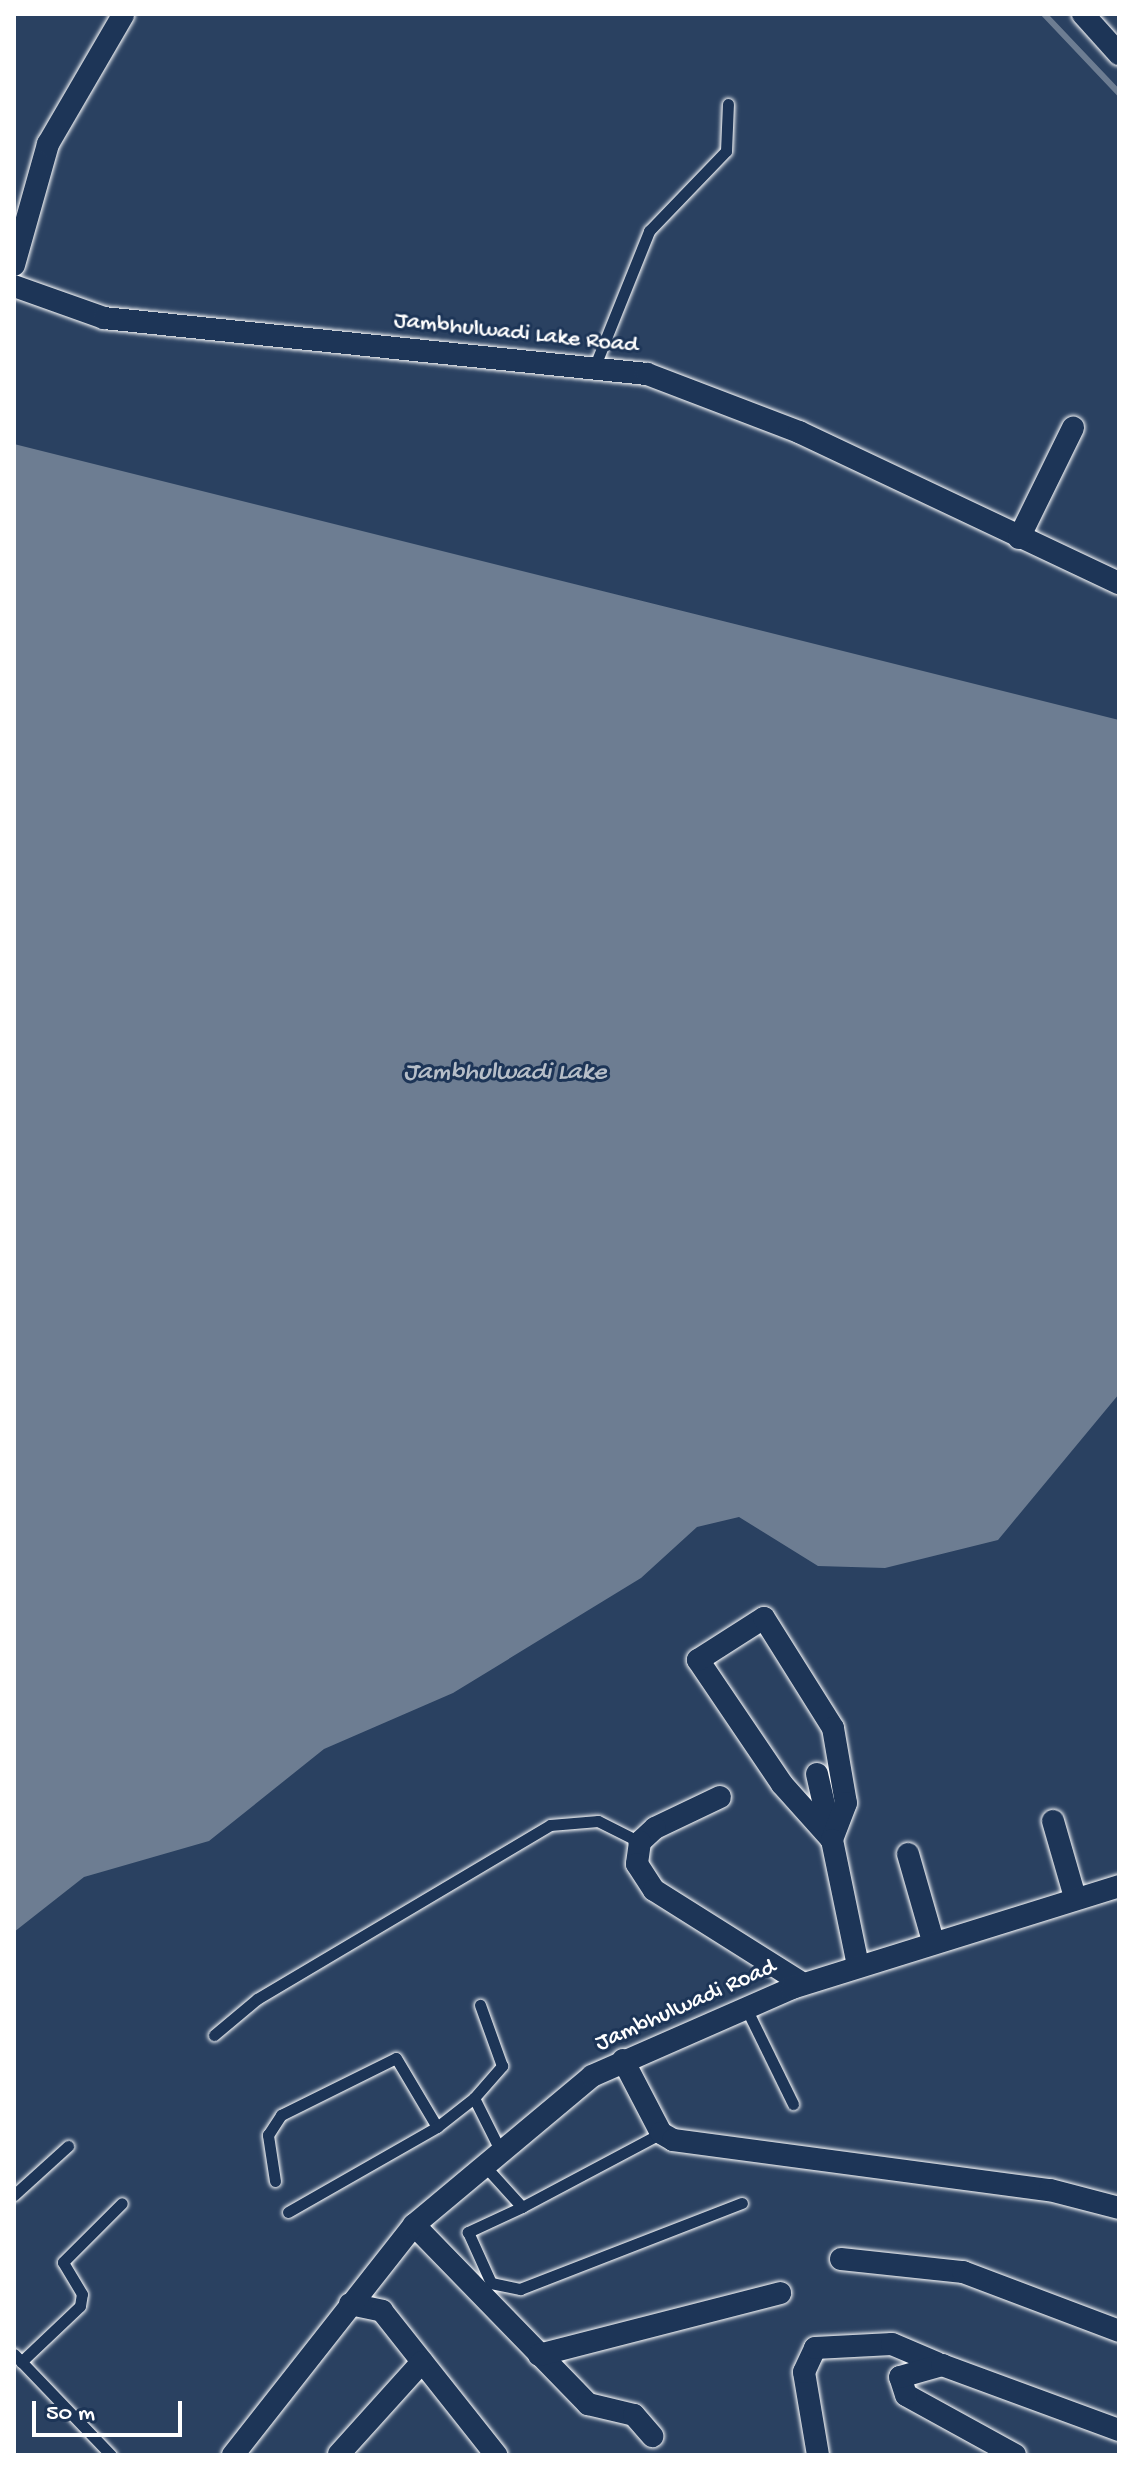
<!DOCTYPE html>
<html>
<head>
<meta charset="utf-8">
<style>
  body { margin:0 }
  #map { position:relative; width:1133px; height:2469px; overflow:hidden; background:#2a4161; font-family:"Gochi Hand",sans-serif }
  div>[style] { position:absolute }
  .water>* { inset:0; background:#6d7d92 }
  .stream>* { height:6px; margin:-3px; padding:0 3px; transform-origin:3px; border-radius:3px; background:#6d7d92 }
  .roads { filter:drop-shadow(0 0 2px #fff) drop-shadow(0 0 2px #fff) }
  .service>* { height:11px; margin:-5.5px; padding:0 5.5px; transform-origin:5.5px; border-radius:5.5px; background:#1d3557 }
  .minor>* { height:22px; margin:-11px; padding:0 11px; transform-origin:11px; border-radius:11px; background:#1d3557 }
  span { translate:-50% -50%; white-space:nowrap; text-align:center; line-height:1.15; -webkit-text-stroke:6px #1d3557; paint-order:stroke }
  .street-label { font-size:24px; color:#fff }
  .water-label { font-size:26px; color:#b6bec8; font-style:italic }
  .frame { position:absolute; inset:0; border:16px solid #fff; pointer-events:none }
  .scale { position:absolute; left:32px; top:2401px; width:150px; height:36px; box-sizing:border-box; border:4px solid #fff; border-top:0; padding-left:10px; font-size:24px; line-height:28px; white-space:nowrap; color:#fff; -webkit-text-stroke:6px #1d3557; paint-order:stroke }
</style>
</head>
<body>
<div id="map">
  <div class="water">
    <div style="clip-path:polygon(14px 444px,1119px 720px,1119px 1394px,998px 1540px,885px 1568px,818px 1566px,739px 1517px,697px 1527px,641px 1578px,453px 1693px,324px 1749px,209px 1841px,84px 1877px,14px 1932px)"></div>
  </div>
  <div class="stream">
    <div style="left:1044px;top:14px;width:109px;rotate:46.5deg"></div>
  </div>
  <div class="roads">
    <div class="service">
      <div style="left:594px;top:368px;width:148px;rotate:-68.1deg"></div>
      <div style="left:649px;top:231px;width:111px;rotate:-46.1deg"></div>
      <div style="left:726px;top:151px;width:47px;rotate:-87.6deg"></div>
      <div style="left:746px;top:2008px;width:107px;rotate:63.9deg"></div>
      <div style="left:214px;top:2035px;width:56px;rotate:-39.9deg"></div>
      <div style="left:257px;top:1999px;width:341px;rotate:-30.7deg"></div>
      <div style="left:550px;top:1825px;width:48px;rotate:-4.8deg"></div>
      <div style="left:598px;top:1821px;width:47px;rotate:26.6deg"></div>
      <div style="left:474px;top:2098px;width:43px;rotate:-48.8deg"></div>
      <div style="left:502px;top:2066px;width:65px;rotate:-109.8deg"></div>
      <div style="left:483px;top:2164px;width:58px;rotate:47.8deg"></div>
      <div style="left:522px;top:2207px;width:157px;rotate:-28deg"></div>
      <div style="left:275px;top:2181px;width:47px;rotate:-98.7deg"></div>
      <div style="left:268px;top:2135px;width:24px;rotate:-57deg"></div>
      <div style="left:281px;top:2115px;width:128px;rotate:-26.4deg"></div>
      <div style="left:396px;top:2058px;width:80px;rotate:59.3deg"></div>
      <div style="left:437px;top:2127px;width:47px;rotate:-38.1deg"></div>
      <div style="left:474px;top:2098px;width:58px;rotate:63.4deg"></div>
      <div style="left:14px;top:2195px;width:73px;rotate:-42.2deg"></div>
      <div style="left:522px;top:2207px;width:60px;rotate:155.2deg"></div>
      <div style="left:468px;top:2232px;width:56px;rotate:65.7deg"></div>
      <div style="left:491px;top:2283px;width:30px;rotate:12deg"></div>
      <div style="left:520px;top:2289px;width:238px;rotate:-21.2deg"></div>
      <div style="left:288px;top:2212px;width:172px;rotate:-29.7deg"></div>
      <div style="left:14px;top:2354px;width:140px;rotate:46.2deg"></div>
      <div style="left:21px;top:2362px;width:81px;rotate:-43.5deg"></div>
      <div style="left:80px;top:2306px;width:12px;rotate:-81deg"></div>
      <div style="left:82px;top:2294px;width:37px;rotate:-121deg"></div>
      <div style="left:63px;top:2262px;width:83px;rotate:-45deg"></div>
    </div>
    <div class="minor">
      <div style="left:1083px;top:14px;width:54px;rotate:48deg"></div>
      <div style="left:14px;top:265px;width:126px;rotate:-74.3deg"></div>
      <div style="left:48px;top:144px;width:149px;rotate:-59.8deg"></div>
      <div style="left:14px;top:286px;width:96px;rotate:19.6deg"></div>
      <div style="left:104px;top:318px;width:546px;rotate:5.89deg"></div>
      <div style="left:647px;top:374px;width:163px;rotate:20.9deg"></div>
      <div style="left:799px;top:432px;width:354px;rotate:25.3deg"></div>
      <div style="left:1019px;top:538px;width:123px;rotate:-63.9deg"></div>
      <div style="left:817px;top:1774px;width:63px;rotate:77.1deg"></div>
      <div style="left:720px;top:1797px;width:72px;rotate:154.5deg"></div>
      <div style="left:655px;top:1828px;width:21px;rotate:137deg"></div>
      <div style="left:640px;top:1842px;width:22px;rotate:98deg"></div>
      <div style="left:637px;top:1864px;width:31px;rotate:57deg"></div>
      <div style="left:654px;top:1890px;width:176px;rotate:32.2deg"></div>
      <div style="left:1053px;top:1821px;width:79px;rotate:73.9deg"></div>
      <div style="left:832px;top:1840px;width:75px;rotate:-131.8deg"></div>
      <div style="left:782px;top:1784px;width:150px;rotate:-124.1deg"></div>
      <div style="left:698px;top:1660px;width:78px;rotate:-32.5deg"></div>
      <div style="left:764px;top:1618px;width:130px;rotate:57.9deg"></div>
      <div style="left:833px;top:1728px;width:76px;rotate:80.2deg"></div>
      <div style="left:846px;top:1803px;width:40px;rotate:111deg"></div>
      <div style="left:832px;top:1840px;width:129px;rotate:78.3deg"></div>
      <div style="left:908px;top:1854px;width:91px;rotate:74deg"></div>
      <div style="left:623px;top:2060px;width:82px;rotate:62.5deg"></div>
      <div style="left:661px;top:2133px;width:14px;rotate:30deg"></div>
      <div style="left:673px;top:2140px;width:380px;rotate:7.6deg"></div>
      <div style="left:1050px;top:2190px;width:71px;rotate:14.6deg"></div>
      <div style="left:414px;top:2225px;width:250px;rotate:45.8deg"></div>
      <div style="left:588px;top:2404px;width:47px;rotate:13.4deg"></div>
      <div style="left:634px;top:2415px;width:28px;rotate:49deg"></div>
      <div style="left:841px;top:2259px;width:123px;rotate:6.1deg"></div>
      <div style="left:963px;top:2272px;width:167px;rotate:20.7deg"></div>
      <div style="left:350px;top:2304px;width:33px;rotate:12deg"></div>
      <div style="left:382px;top:2311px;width:184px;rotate:51.6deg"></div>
      <div style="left:539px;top:2355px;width:249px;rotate:-14.4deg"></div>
      <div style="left:339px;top:2454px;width:124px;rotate:-47.9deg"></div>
      <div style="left:233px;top:2455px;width:293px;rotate:-51.8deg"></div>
      <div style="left:414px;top:2225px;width:232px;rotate:-39.9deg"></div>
      <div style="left:592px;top:2076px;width:219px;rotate:-23.7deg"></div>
      <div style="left:792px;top:1988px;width:343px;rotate:-17.3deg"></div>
      <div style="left:818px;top:2455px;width:84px;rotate:-99.6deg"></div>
      <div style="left:804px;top:2372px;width:26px;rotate:-65deg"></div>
      <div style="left:815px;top:2348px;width:77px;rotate:-3deg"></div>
      <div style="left:892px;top:2344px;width:49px;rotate:22.9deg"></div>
      <div style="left:1015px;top:2455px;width:124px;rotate:-151.2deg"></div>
      <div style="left:906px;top:2395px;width:19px;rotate:-108deg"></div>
      <div style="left:900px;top:2377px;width:44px;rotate:-15.9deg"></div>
      <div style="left:942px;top:2365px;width:189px;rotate:20.2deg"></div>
    </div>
  </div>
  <div class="street-label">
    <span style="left:516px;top:334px;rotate:6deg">Jambhulwadi Lake Road</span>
    <span style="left:686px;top:2006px;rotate:-24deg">Jambhulwadi Road</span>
  </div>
  <div class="water-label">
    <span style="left:505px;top:1074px">Jambhulwadi Lake</span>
  </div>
  <div class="frame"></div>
  <div class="scale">50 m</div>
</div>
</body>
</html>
